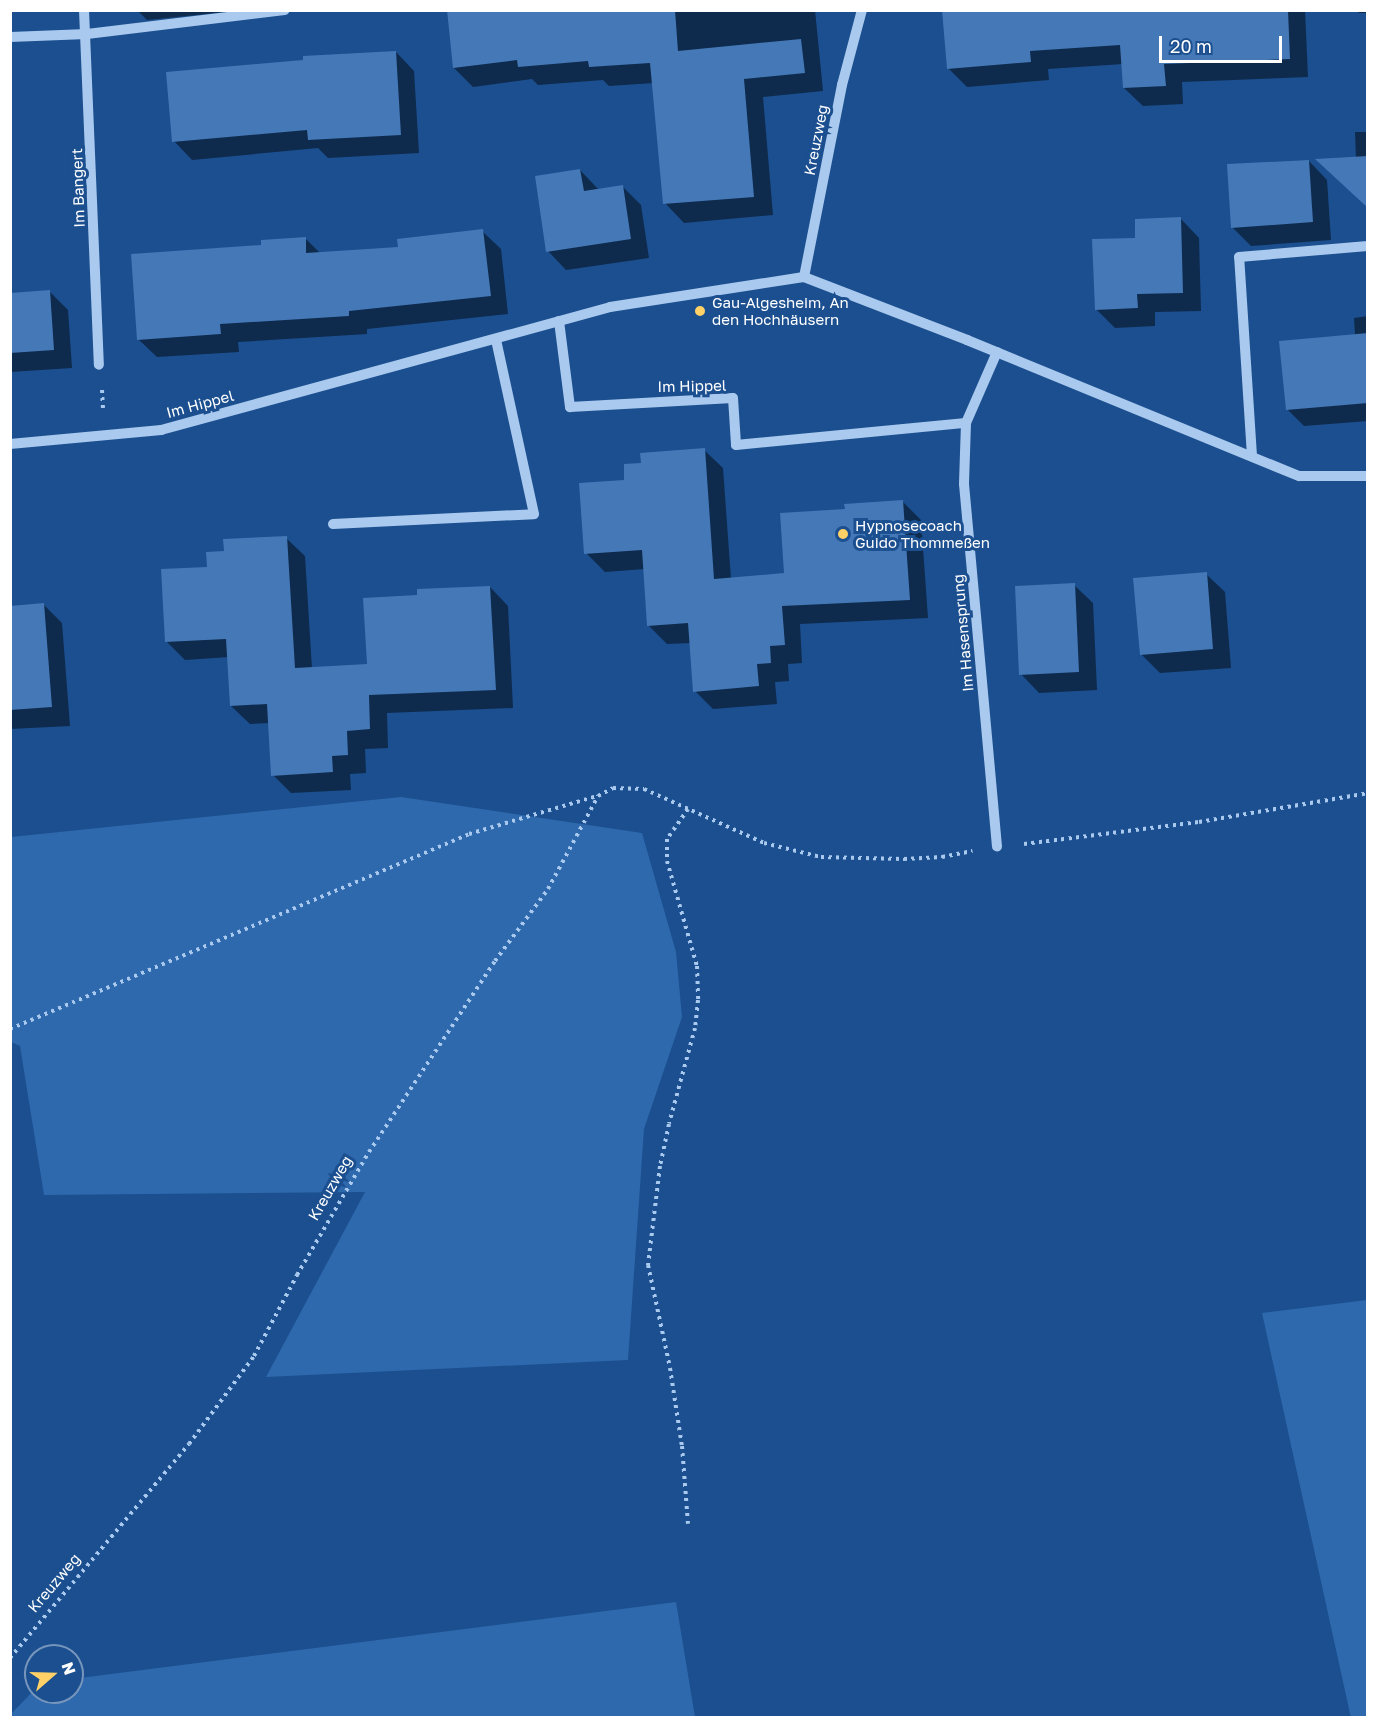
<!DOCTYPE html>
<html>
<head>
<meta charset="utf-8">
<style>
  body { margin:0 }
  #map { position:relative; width:1378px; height:1728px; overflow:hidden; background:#1b4f8f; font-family:"Golos Text",sans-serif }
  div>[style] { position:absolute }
  .green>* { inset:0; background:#2e69ad }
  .shadow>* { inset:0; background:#0007 }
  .building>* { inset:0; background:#4478b7 }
  .path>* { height:4px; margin-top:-2px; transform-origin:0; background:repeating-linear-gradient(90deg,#a9c9ee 0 3px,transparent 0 7.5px) }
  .minor>* { height:10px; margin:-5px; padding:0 5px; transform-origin:5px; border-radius:5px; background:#a9c9ee }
  .dots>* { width:16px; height:16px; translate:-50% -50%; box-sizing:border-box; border:3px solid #1b4f8f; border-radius:50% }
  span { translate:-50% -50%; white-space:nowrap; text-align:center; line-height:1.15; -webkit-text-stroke:6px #1b4f8f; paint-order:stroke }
  .street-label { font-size:15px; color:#fff }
  .poi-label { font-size:15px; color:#fff }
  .left { translate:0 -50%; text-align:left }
  .frame { position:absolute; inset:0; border:12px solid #fff; pointer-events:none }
  .north { position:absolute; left:24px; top:1644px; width:60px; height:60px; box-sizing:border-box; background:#1b4f8f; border:2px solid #7695bc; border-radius:50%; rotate:70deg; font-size:16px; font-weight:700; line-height:24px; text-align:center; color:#fff }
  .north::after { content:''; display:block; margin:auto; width:21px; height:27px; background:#ffd166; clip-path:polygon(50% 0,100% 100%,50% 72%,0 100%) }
  .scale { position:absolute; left:1159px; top:36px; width:123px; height:27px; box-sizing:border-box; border:3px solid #fff; border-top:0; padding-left:8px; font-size:18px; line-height:21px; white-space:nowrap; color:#fff; -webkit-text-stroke:4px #1b4f8f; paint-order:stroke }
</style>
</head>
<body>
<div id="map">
  <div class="green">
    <div style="clip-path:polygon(401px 797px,642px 833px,676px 952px,682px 1017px,644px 1129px,628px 1360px,266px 1377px,365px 1192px,44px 1195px,20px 1046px,11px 1042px,11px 837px)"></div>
    <div style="clip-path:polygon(1367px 1300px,1368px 1717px,1351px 1718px,1262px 1313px)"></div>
    <div style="clip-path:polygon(676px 1602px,695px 1717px,11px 1717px,11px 1714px,36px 1688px,36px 1692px,72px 1692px,72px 1679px)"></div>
  </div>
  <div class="shadow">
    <div style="clip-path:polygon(137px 10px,245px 10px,147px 20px)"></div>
    <div style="clip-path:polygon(577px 10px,815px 10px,823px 91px,763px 97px,773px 215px,684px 223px,665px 203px,654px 83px,609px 86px,603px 80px,538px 85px,532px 79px,473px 87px,454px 68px)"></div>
    <div style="clip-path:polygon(943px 10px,1305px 10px,1308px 77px,1182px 82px,1183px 104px,1143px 106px,1124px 88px,1123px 64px,1048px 69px,1049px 80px,967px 87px,948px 68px)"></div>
    <div style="clip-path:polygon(1356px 10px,1368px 10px,1368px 13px,1359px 13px)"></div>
    <div style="clip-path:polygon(396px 52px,414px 71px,419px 153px,328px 158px,318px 148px,192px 160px,174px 141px)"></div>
    <div style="clip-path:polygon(1355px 132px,1368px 132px,1368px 207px,1356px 159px)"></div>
    <div style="clip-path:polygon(1309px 161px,1327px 180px,1331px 240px,1251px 246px,1232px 227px)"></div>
    <div style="clip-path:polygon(580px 170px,598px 189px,623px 187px,641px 205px,649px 258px,566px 270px,548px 251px)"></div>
    <div style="clip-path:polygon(1181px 219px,1199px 238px,1201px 311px,1155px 312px,1155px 326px,1115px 328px,1096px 309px,1137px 239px)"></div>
    <div style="clip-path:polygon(482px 231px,501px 249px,508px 314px,367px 329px,367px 334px,238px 342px,239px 352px,157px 357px,138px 339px,263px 247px,305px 238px,320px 253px,399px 249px)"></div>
    <div style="clip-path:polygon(50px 292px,68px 310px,72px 368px,10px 372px,10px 294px)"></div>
    <div style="clip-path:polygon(1368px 316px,1368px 421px,1304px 426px,1287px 409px,1355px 335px,1354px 318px)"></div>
    <div style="clip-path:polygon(704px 450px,723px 468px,731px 579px,786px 574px,846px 510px,902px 501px,921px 520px,928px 618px,800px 624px,802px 663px,788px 664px,789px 681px,775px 682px,777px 704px,713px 709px,695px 691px,691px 643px,667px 644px,649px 626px,645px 569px,605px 572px,586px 553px,626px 481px,642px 464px)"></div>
    <div style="clip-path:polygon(286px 538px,305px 556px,312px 669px,369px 665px,418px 597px,490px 587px,508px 606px,513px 708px,387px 713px,388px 748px,365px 749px,366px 773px,350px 774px,351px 790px,291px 793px,273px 775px,269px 723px,250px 724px,231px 706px,229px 657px,185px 660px,166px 641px,208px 568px,225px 553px)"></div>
    <div style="clip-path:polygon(1206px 574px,1225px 592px,1231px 668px,1160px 673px,1141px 654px)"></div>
    <div style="clip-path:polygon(1074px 585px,1093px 603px,1097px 690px,1039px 693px,1021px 674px)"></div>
    <div style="clip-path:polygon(44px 605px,62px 623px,70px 726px,10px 729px,10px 607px)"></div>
  </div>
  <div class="building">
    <div style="clip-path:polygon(447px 10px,675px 10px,678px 51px,801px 39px,805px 73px,744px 79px,754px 197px,663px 204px,650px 63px,589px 67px,588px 61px,518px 67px,517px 60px,453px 68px)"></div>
    <div style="clip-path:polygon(942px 10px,1288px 10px,1290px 59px,1164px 64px,1166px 86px,1123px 88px,1120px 45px,1030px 51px,1031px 62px,947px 69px)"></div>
    <div style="clip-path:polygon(396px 51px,401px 135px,308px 140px,307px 130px,172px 142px,166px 72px,303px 60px,303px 56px)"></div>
    <div style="clip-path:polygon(1368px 156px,1368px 208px,1315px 159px)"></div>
    <div style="clip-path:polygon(1309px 160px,1313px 222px,1231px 228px,1227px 164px)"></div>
    <div style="clip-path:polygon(580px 169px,584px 191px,623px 185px,631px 239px,546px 252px,535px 176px)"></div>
    <div style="clip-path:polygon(1181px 217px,1183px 293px,1137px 294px,1138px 308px,1095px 310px,1092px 239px,1135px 238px,1135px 219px)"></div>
    <div style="clip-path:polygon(483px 229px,491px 296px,349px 311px,349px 316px,220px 324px,221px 334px,137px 340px,131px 254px,261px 245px,261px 240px,306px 237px,306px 253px,398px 247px,397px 239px)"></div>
    <div style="clip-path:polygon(50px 290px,54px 350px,10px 353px,10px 293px)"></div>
    <div style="clip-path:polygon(1368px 333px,1368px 403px,1286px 410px,1279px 341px)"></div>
    <div style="clip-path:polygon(705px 448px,714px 579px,784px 573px,780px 513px,845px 509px,844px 504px,903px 500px,910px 600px,782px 606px,785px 645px,770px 646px,771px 663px,757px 664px,759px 686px,693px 692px,688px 623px,647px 626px,642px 550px,584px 554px,579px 483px,624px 480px,624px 464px,641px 463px,640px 453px)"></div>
    <div style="clip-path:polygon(287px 536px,295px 668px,367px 664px,363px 598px,417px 595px,417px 589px,490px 586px,496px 690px,369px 695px,370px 729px,347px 731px,348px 755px,332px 756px,333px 772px,271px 776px,267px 704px,230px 706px,226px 639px,165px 642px,161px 569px,207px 567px,206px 552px,224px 551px,223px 539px)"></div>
    <div style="clip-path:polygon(1207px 572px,1213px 649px,1140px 655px,1133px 578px)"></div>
    <div style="clip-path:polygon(1075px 583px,1079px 672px,1019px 675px,1015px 586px)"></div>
    <div style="clip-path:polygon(44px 603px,52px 707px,10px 710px,10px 606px)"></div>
  </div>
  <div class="path">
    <div style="left:102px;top:390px;width:20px;rotate:87deg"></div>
    <div style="left:688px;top:809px;width:37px;rotate:125deg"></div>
    <div style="left:667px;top:839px;width:22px;rotate:90deg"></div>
    <div style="left:667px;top:861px;width:109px;rotate:74.1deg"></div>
    <div style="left:697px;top:966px;width:34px;rotate:88deg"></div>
    <div style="left:698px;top:1000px;width:28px;rotate:96deg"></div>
    <div style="left:695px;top:1028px;width:99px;rotate:105.2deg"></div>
    <div style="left:669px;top:1124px;width:43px;rotate:102.1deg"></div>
    <div style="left:660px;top:1166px;width:100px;rotate:96.9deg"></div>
    <div style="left:648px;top:1265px;width:105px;rotate:77.9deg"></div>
    <div style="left:670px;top:1368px;width:79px;rotate:81.3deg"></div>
    <div style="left:682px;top:1446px;width:78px;rotate:85.6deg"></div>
    <div style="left:1024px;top:844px;width:176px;rotate:-7.2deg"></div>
    <div style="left:1199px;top:822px;width:171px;rotate:-9.7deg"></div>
    <div style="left:10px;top:1029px;width:499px;rotate:-23deg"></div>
    <div style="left:469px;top:834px;width:134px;rotate:-16.5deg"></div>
    <div style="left:10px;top:1658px;width:279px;rotate:-50.1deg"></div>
    <div style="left:189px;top:1444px;width:109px;rotate:-53.5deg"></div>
    <div style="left:254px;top:1356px;width:92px;rotate:-62deg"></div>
    <div style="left:297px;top:1275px;width:143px;rotate:-59.7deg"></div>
    <div style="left:369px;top:1152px;width:229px;rotate:-56.6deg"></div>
    <div style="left:495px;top:961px;width:89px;rotate:-53.6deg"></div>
    <div style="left:548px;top:889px;width:106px;rotate:-61.7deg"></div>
    <div style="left:598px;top:796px;width:17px;rotate:-28deg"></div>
    <div style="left:613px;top:788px;width:31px;rotate:2deg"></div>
    <div style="left:644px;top:789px;width:132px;rotate:24.2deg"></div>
    <div style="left:764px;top:843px;width:59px;rotate:13.8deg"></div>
    <div style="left:821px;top:857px;width:83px;rotate:1.4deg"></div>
    <div style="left:904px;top:859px;width:38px;rotate:-3deg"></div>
    <div style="left:942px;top:857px;width:31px;rotate:-11deg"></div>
  </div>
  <div class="minor">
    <div style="left:84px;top:10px;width:355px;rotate:87.6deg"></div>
    <div style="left:10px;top:37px;width:77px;rotate:-2.2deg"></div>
    <div style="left:87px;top:34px;width:199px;rotate:-6.9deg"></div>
    <div style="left:804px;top:277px;width:175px;rotate:21.1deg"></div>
    <div style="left:967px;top:340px;width:359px;rotate:22.3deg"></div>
    <div style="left:1299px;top:476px;width:69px"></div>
    <div style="left:804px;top:277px;width:196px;rotate:-78.8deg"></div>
    <div style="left:842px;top:85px;width:78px;rotate:-75.1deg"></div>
    <div style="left:559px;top:321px;width:87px;rotate:82.7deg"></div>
    <div style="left:570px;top:407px;width:163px;rotate:-3.2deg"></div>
    <div style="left:733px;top:398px;width:47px;rotate:86.3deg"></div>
    <div style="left:736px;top:445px;width:231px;rotate:-5.5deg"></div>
    <div style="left:997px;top:352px;width:77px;rotate:113.6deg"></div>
    <div style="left:966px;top:423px;width:61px;rotate:91.9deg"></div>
    <div style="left:964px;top:484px;width:364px;rotate:84.8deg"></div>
    <div style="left:10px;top:444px;width:152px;rotate:-5.3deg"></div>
    <div style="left:161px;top:430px;width:466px;rotate:-15.3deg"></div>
    <div style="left:610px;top:307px;width:196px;rotate:-8.8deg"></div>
    <div style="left:1252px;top:456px;width:199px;rotate:-93.7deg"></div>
    <div style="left:1239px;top:257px;width:129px;rotate:-4.9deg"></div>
    <div style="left:333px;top:524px;width:201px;rotate:-2.8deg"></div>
    <div style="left:534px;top:514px;width:179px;rotate:-102.3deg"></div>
  </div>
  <div class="dots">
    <div style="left:700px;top:311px;background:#ffd166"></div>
    <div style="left:843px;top:534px;background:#ffd166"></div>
  </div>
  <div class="street-label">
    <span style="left:816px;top:140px;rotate:-79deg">Kreuzweg</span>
    <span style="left:78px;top:188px;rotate:-92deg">Im Bangert</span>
    <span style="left:692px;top:386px;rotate:-1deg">Im Hippel</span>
    <span style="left:200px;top:404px;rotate:-15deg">Im Hippel</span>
    <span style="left:963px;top:633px;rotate:-95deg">Im Hasensprung</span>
    <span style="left:330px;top:1188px;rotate:-60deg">Kreuzweg</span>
    <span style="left:54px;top:1583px;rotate:-50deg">Kreuzweg</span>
  </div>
  <div class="poi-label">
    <span class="left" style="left:712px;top:311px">Gau-Algesheim, An<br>den Hochhäusern</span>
    <span class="left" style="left:855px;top:534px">Hypnosecoach<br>Guido Thommeßen</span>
  </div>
  <div class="frame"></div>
  <div class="north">N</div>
  <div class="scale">20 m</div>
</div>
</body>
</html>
